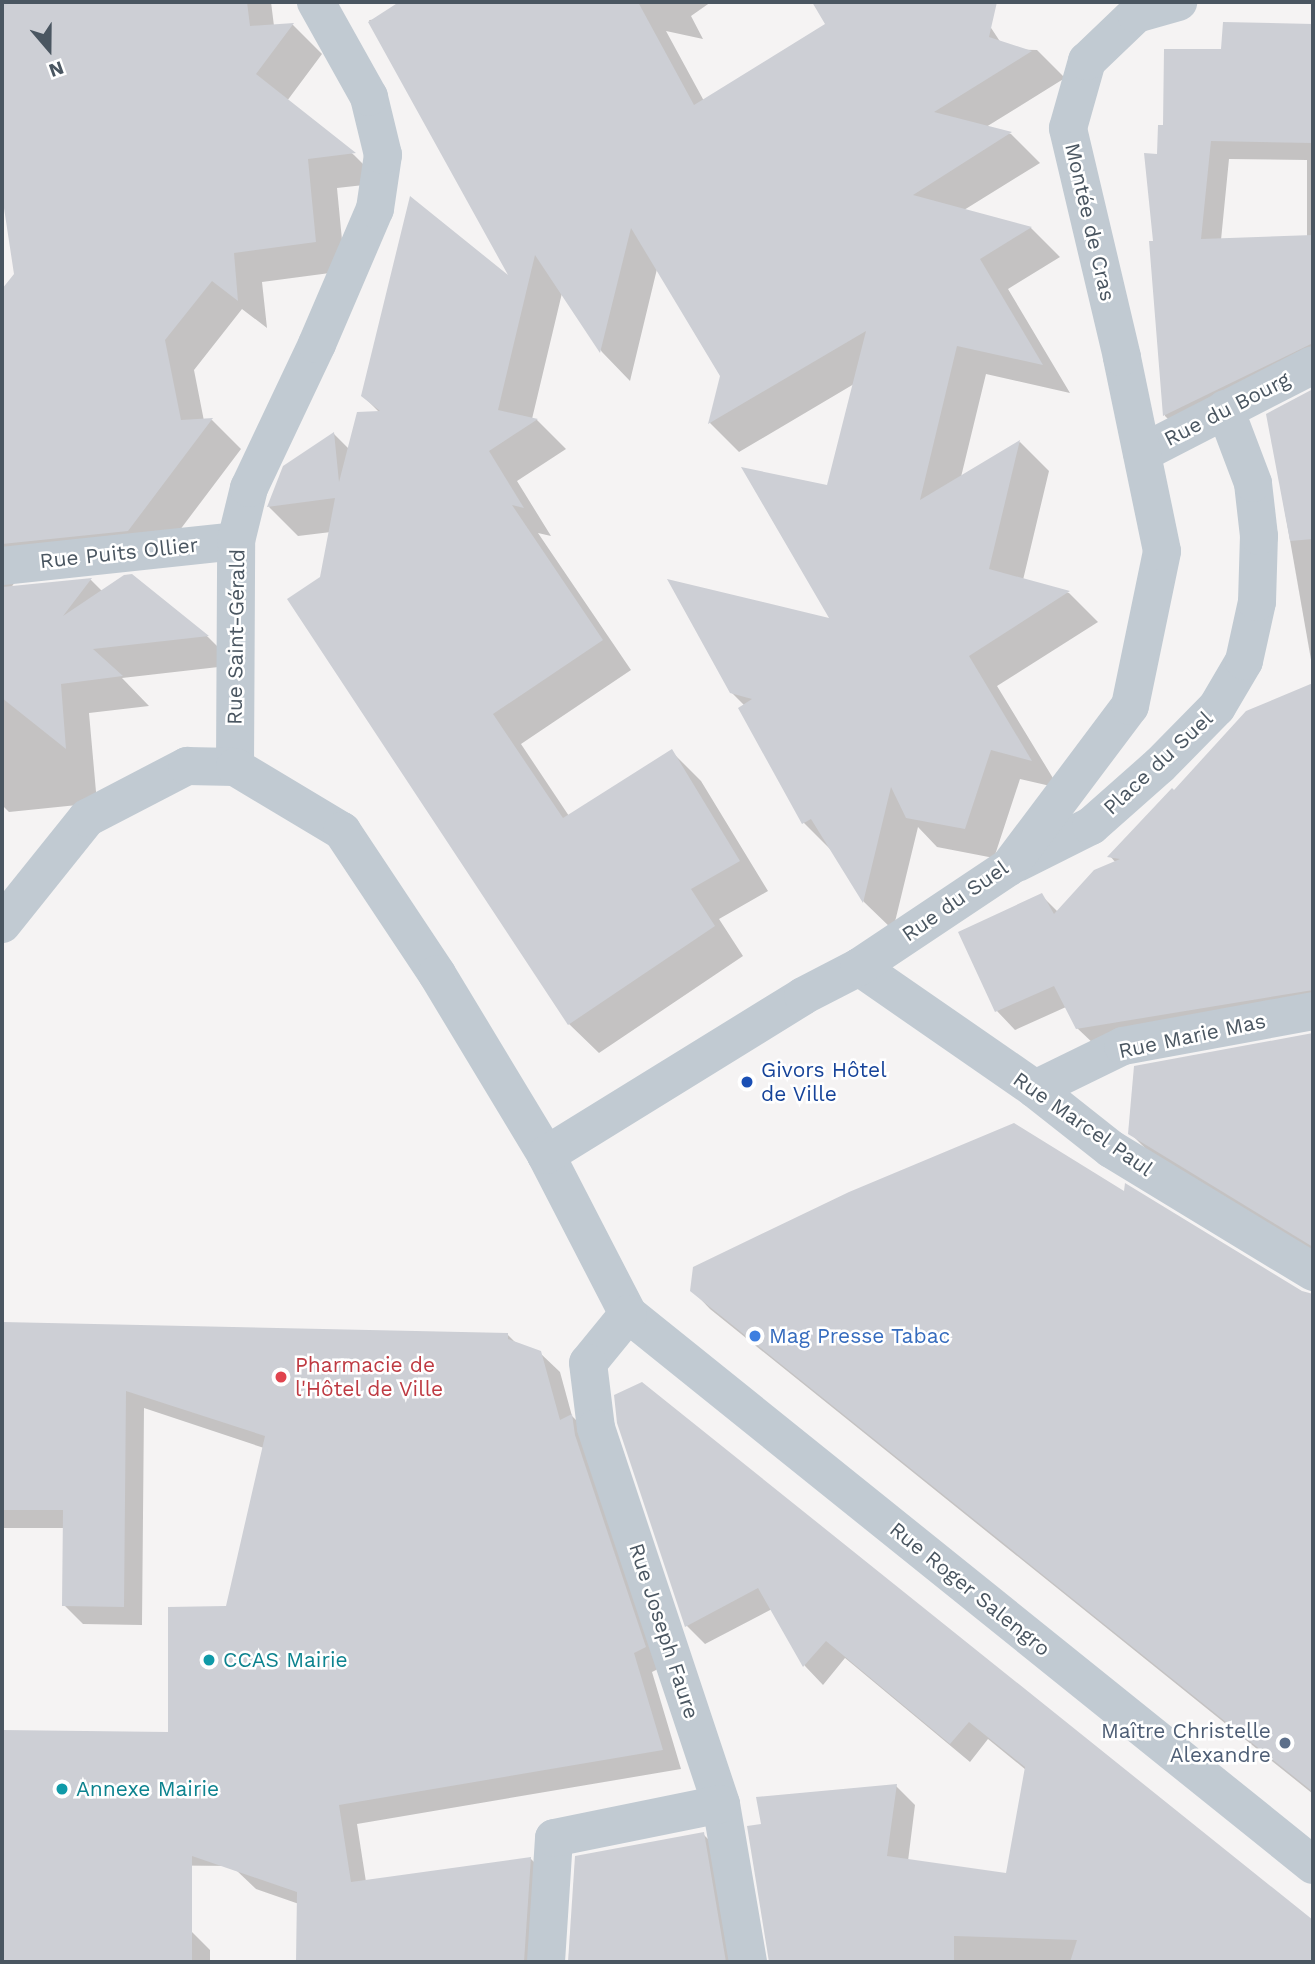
<!DOCTYPE html>
<html>
<head>
<meta charset="utf-8">
<style>
  body { margin:0 }
  #map { position:relative; width:1315px; height:1964px; overflow:hidden; background:#f5f3f3; font-family:"Work Sans",sans-serif }
  div>[style] { position:absolute }
  .shadow>* { inset:0; background:#0003 }
  .building>* { inset:0; background:#cdcfd5 }
  .minor>* { height:38px; margin:-19px; padding:0 19px; transform-origin:19px; border-radius:19px; background:#c1cad2 }
  .dots>* { width:19px; height:19px; translate:-50% -50%; box-sizing:border-box; border:4px solid #fff; border-radius:50% }
  span { translate:-50% -50%; white-space:nowrap; text-align:center; line-height:1.15; -webkit-text-stroke:5px #fff; paint-order:stroke }
  .street-label { font-size:21px; color:#4a5661 }
  .transit-label { font-size:21px; color:#164399 }
  .left { translate:0 -50%; text-align:left }
  .shop-label { font-size:21px; color:#366cbe }
  .health-label { font-size:21px; color:#be3a42 }
  .culture-label { font-size:21px; color:#0d838f }
  .service-label { font-size:21px; color:#4e5e75 }
  .right { translate:-100% -50%; text-align:right }
  .frame { position:absolute; inset:0; border:4px solid #4a5661; pointer-events:none }
  .north { position:absolute; left:14px; top:14px; width:70px; height:70px; -webkit-text-stroke:5px #fff; paint-order:stroke; rotate:160deg; font-size:19px; font-weight:700; line-height:28px; text-align:center; color:#4a5661 }
  .north::after { content:''; display:block; margin:auto; width:24px; height:32px; background:#4a5661; clip-path:polygon(50% 0,100% 100%,50% 72%,0 100%) }
</style>
</head>
<body>
<div id="map">
  <div class="shadow">
    <div style="clip-path:polygon(2px 2px,184px 2px,184px 6px,188px 2px,271px 2px,274px 26px,293px 25px,322px 54px,287px 101px,354px 155px,382px 183px,337px 188px,345px 271px,262px 282px,267px 328px,242px 309px,194px 370px,204px 421px,212px 420px,241px 449px,158px 559px,18px 578px,10px 589px,91px 580px,103px 592px,131px 576px,208px 637px,236px 665px,122px 678px,149px 706px,89px 713px,97px 803px,9px 812px,2px 805px,2px 292px,16px 274px,2px 174px)"></div>
    <div style="clip-path:polygon(544px 2px,711px 2px,691px 16px,703px 39px,666px 31px,704px 101px,827px 25px,819px 12px,819px 2px,974px 2px,1001px 43px,982px 49px,1037px 50px,1065px 78px,986px 127px,1011px 134px,1040px 163px,964px 210px,1031px 228px,1060px 257px,1008px 289px,1070px 393px,986px 374px,961px 477px,1020px 442px,1049px 471px,1023px 580px,1069px 593px,1098px 622px,997px 686px,1059px 788px,1020px 779px,994px 858px,937px 847px,918px 827px,893px 930px,864px 902px,834px 853px,804px 823px,745px 706px,731px 692px,833px 620px,828px 487px,854px 384px,739px 452px,710px 423px,721px 376px,657px 269px,630px 381px,602px 352px,562px 293px,532px 419px,537px 420px,566px 449px,517px 481px,551px 536px,538px 533px,631px 670px,521px 744px,569px 816px,672px 752px,701px 781px,768px 891px,719px 919px,743px 956px,599px 1053px,569px 1024px,322px 578px,331px 532px,298px 536px,269px 507px,285px 467px,334px 434px,349px 449px,380px 413px,363px 396px,514px 282px,369px 20px,566px 8px)"></div>
    <div style="clip-path:polygon(evenodd,1225px 24px,1313px 26px,1313px 368px,1183px 434px,1165px 416px,1151px 243px,1155px 242px,1159px 156px,1165px 127px,1222px 51px,1225px 24px,1229px 159px,1307px 160px,1307px 237px,1221px 240px,1229px 159px)"></div>
    <div style="clip-path:polygon(1313px 391px,1313px 671px,1268px 415px)"></div>
    <div style="clip-path:polygon(1313px 685px,1313px 1010px,1096px 1046px,1077px 1028px,1066px 1007px,1015px 1030px,997px 1011px,960px 932px,1041px 895px,1058px 912px,1116px 863px,1110px 856px,1174px 793px,1247px 713px)"></div>
    <div style="clip-path:polygon(1313px 1035px,1313px 1252px,1149px 1152px,1130px 1133px,1135px 1068px)"></div>
    <div style="clip-path:polygon(1126px 1194px,1301px 1292px,1313px 1296px,1313px 1794px,710px 1309px,692px 1290px)"></div>
    <div style="clip-path:polygon(2px 1324px,507px 1334px,517px 1344px,540px 1353px,560px 1372px,572px 1416px,591px 1435px,664px 1666px,652px 1672px,681px 1769px,357px 1824px,366px 1882px,530px 1858px,549px 1877px,544px 1962px,298px 1962px,299px 1904px,256px 1889px,236px 1870px,236px 1866px,2px 1864px,2px 1731px,170px 1733px,227px 1608px,264px 1448px,144px 1408px,142px 1625px,83px 1624px,64px 1605px,64px 1528px,2px 1528px)"></div>
    <div style="clip-path:polygon(642px 1384px,1313px 1923px,1313px 1962px,771px 1962px,896px 1786px,915px 1805px,908px 1861px,1008px 1875px,1026px 1770px,988px 1739px,970px 1762px,845px 1658px,823px 1685px,805px 1666px,772px 1609px,705px 1644px,687px 1626px)"></div>
    <div style="clip-path:polygon(703px 1834px,722px 1853px,741px 1962px,570px 1962px,576px 1858px)"></div>
    <div style="clip-path:polygon(191px 1931px,210px 1950px,210px 1962px,2px 1962px,2px 1933px)"></div>
  </div>
  <div class="building">
    <div style="clip-path:polygon(2px 2px,247px 2px,250px 26px,294px 23px,256px 74px,356px 153px,308px 159px,316px 242px,234px 253px,238px 301px,212px 281px,165px 340px,181px 420px,213px 418px,128px 531px,2px 544px,2px 289px,14px 274px,2px 195px)"></div>
    <div style="clip-path:polygon(399px 2px,638px 2px,694px 105px,825px 24px,812px 2px,997px 2px,989px 37px,1032px 51px,934px 112px,1012px 132px,913px 195px,1032px 227px,980px 259px,1043px 365px,957px 346px,920px 500px,1020px 440px,989px 569px,1070px 591px,969px 656px,1032px 761px,991px 750px,965px 829px,906px 818px,891px 787px,863px 903px,811px 819px,802px 824px,738px 708px,752px 699px,730px 693px,667px 579px,829px 618px,741px 467px,827px 485px,866px 331px,708px 424px,720px 376px,631px 228px,600px 353px,535px 255px,498px 410px,538px 419px,489px 451px,524px 508px,512px 505px,603px 640px,493px 714px,563px 818px,672px 749px,740px 861px,691px 889px,715px 926px,568px 1025px,287px 599px,320px 577px,335px 498px,267px 507px,283px 466px,334px 432px,339px 482px,357px 412px,380px 411px,361px 396px,410px 196px,508px 275px,368px 22px)"></div>
    <div style="clip-path:polygon(1223px 22px,1313px 24px,1313px 143px,1211px 141px,1201px 239px,1313px 235px,1313px 343px,1163px 416px,1149px 241px,1153px 241px,1144px 153px,1157px 154px,1158px 125px,1163px 125px,1164px 49px,1221px 49px)"></div>
    <div style="clip-path:polygon(1313px 389px,1313px 539px,1290px 541px,1266px 414px)"></div>
    <div style="clip-path:polygon(132px 574px,209px 636px,93px 649px,123px 676px,61px 684px,66px 749px,2px 698px,2px 587px,92px 578px,63px 616px,124px 575px)"></div>
    <div style="clip-path:polygon(1313px 683px,1313px 990px,1076px 1029px,1054px 986px,995px 1012px,958px 932px,1042px 893px,1054px 914px,1094px 870px,1120px 859px,1107px 857px,1172px 788px,1174px 790px,1246px 711px)"></div>
    <div style="clip-path:polygon(1313px 1033px,1313px 1247px,1128px 1134px,1134px 1066px)"></div>
    <div style="clip-path:polygon(1014px 1123px,1124px 1191px,1125px 1183px,1302px 1291px,1313px 1294px,1313px 1792px,690px 1291px,693px 1267px,849px 1192px)"></div>
    <div style="clip-path:polygon(2px 1322px,508px 1333px,508px 1339px,541px 1351px,560px 1420px,572px 1414px,575px 1435px,646px 1647px,634px 1653px,663px 1750px,339px 1805px,351px 1882px,531px 1857px,524px 1962px,296px 1962px,297px 1892px,192px 1856px,192px 1962px,2px 1962px,2px 1730px,168px 1732px,168px 1607px,226px 1606px,265px 1436px,126px 1391px,124px 1607px,62px 1606px,63px 1510px,2px 1510px)"></div>
    <div style="clip-path:polygon(642px 1382px,1313px 1920px,1313px 1962px,1070px 1962px,1077px 1940px,954px 1936px,954px 1962px,769px 1962px,747px 1826px,761px 1824px,756px 1797px,897px 1784px,887px 1856px,1006px 1873px,1025px 1767px,969px 1722px,950px 1744px,826px 1641px,803px 1667px,758px 1588px,685px 1627px,617px 1423px,614px 1395px)"></div>
    <div style="clip-path:polygon(704px 1832px,726px 1962px,568px 1962px,575px 1856px)"></div>
  </div>
  <div class="minor">
    <div style="left:1142px;top:453px;width:192px;rotate:-27.2deg"></div>
    <div style="left:2px;top:566px;width:235px;rotate:-6.1deg"></div>
    <div style="left:235px;top:767px;width:226px;rotate:-89.7deg"></div>
    <div style="left:236px;top:541px;width:55px;rotate:-76.2deg"></div>
    <div style="left:249px;top:488px;width:159px;rotate:-64.7deg"></div>
    <div style="left:317px;top:344px;width:147px;rotate:-66.8deg"></div>
    <div style="left:375px;top:209px;width:55px;rotate:-81.6deg"></div>
    <div style="left:383px;top:155px;width:60px;rotate:-103.6deg"></div>
    <div style="left:369px;top:97px;width:109px;rotate:-119.2deg"></div>
    <div style="left:1017px;top:863px;width:83px;rotate:-26.6deg"></div>
    <div style="left:1091px;top:826px;width:92px;rotate:-41.5deg"></div>
    <div style="left:1160px;top:765px;width:81px;rotate:-45.5deg"></div>
    <div style="left:1217px;top:707px;width:53px;rotate:-59.6deg"></div>
    <div style="left:1244px;top:661px;width:60px;rotate:-77.6deg"></div>
    <div style="left:1257px;top:602px;width:66px;rotate:-88.3deg"></div>
    <div style="left:1259px;top:536px;width:53px;rotate:-96.5deg"></div>
    <div style="left:1253px;top:483px;width:79px;rotate:-110.7deg"></div>
    <div style="left:2px;top:924px;width:136px;rotate:-51.3deg"></div>
    <div style="left:87px;top:818px;width:113px;rotate:-27.5deg"></div>
    <div style="left:187px;top:766px;width:48px;rotate:1.2deg"></div>
    <div style="left:235px;top:767px;width:125px;rotate:30.9deg"></div>
    <div style="left:342px;top:831px;width:172px;rotate:56.4deg"></div>
    <div style="left:437px;top:974px;width:211px;rotate:58.9deg"></div>
    <div style="left:546px;top:1155px;width:179px;rotate:62.7deg"></div>
    <div style="left:628px;top:1314px;width:879px;rotate:38.81deg"></div>
    <div style="left:859px;top:967px;width:214px;rotate:34.7deg"></div>
    <div style="left:1035px;top:1089px;width:97px;rotate:38.3deg"></div>
    <div style="left:1111px;top:1149px;width:237px;rotate:31.3deg"></div>
    <div style="left:1035px;top:1089px;width:98px;rotate:-26deg"></div>
    <div style="left:1123px;top:1046px;width:193px;rotate:-10.4deg"></div>
    <div style="left:546px;top:1155px;width:302px;rotate:-31.7deg"></div>
    <div style="left:803px;top:996px;width:63px;rotate:-27.4deg"></div>
    <div style="left:859px;top:967px;width:180px;rotate:-33.7deg"></div>
    <div style="left:1009px;top:867px;width:201px;rotate:-53.1deg"></div>
    <div style="left:1130px;top:706px;width:158px;rotate:-78.3deg"></div>
    <div style="left:1162px;top:551px;width:198px;rotate:-101.7deg"></div>
    <div style="left:1122px;top:357px;width:235px;rotate:-103.3deg"></div>
    <div style="left:1068px;top:128px;width:70px;rotate:-74.2deg"></div>
    <div style="left:1087px;top:61px;width:68px;rotate:-43.8deg"></div>
    <div style="left:1136px;top:14px;width:44px;rotate:-15.9deg"></div>
    <div style="left:628px;top:1314px;width:63px;rotate:129.2deg"></div>
    <div style="left:588px;top:1363px;width:65px;rotate:83deg"></div>
    <div style="left:596px;top:1428px;width:396px;rotate:71.6deg"></div>
    <div style="left:721px;top:1804px;width:160px;rotate:80.3deg"></div>
    <div style="left:546px;top:1962px;width:124px;rotate:-86.3deg"></div>
    <div style="left:554px;top:1838px;width:170px;rotate:-11.5deg"></div>
  </div>
  <div class="dots">
    <div style="left:747px;top:1082px;background:#1a4fb4"></div>
    <div style="left:755px;top:1336px;background:#3f7fe0"></div>
    <div style="left:281px;top:1377px;background:#e0444e"></div>
    <div style="left:209px;top:1660px;background:#0f9aa8"></div>
    <div style="left:1285px;top:1743px;background:#5c6f8a"></div>
    <div style="left:62px;top:1789px;background:#0f9aa8"></div>
  </div>
  <div class="street-label">
    <span style="left:1090px;top:222px;rotate:77deg">Montée de Cras</span>
    <span style="left:1227px;top:409px;rotate:-27deg">Rue du Bourg</span>
    <span style="left:119px;top:553px;rotate:-6deg">Rue Puits Ollier</span>
    <span style="left:236px;top:637px;rotate:-89deg">Rue Saint-Gérald</span>
    <span style="left:1158px;top:763px;rotate:-43deg">Place du Suel</span>
    <span style="left:955px;top:901px;rotate:-35deg">Rue du Suel</span>
    <span style="left:1192px;top:1036px;rotate:-12deg">Rue Marie Mas</span>
    <span style="left:1083px;top:1124px;rotate:35deg">Rue Marcel Paul</span>
    <span style="left:970px;top:1589px;rotate:39deg">Rue Roger Salengro</span>
    <span style="left:664px;top:1631px;rotate:72deg">Rue Joseph Faure</span>
  </div>
  <div class="transit-label">
    <span class="left" style="left:761px;top:1082px">Givors Hôtel<br>de Ville</span>
  </div>
  <div class="shop-label">
    <span class="left" style="left:769px;top:1336px">Mag Presse Tabac</span>
  </div>
  <div class="health-label">
    <span class="left" style="left:295px;top:1377px">Pharmacie de<br>l'Hôtel de Ville</span>
  </div>
  <div class="culture-label">
    <span class="left" style="left:223px;top:1660px">CCAS Mairie</span>
    <span class="left" style="left:76px;top:1789px">Annexe Mairie</span>
  </div>
  <div class="service-label">
    <span class="right" style="left:1271px;top:1743px">Maître Christelle<br>Alexandre</span>
  </div>
  <div class="frame"></div>
  <div class="north">N</div>
</div>
</body>
</html>
